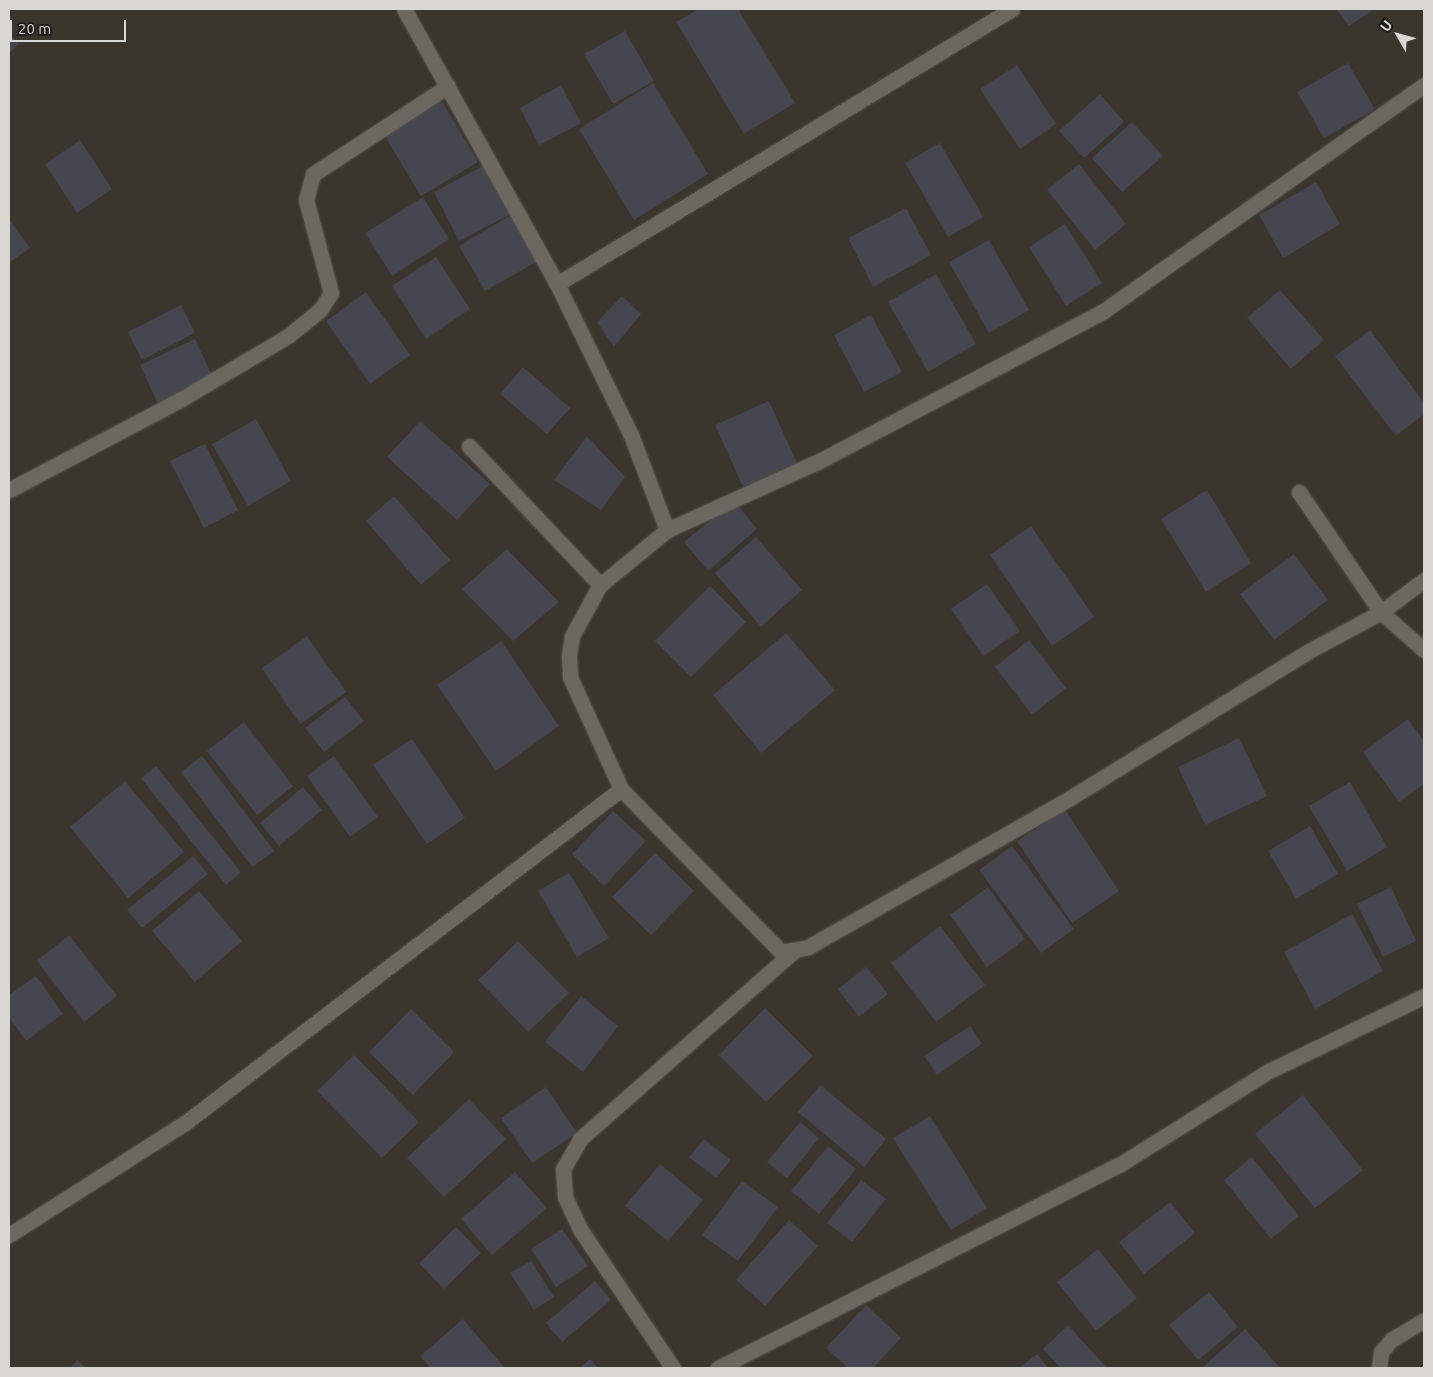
<!DOCTYPE html>
<html>
<head>
<meta charset="utf-8">
<style>
  body { margin:0 }
  #map { position:relative; width:1433px; height:1377px; overflow:hidden; background:#3a362e; font-family:Ubuntu,sans-serif }
  div>[style] { position:absolute }
  .building>* { inset:0; background:#45464f }
  .roads { filter:drop-shadow(0 0 1px #58554e) drop-shadow(0 0 1px #58554e) }
  .lane>* { height:15px; margin:-7.5px; padding:0 7.5px; transform-origin:7.5px; border-radius:7.5px; background:#6c685f }
  .street>* { height:15px; margin:-7.5px; padding:0 7.5px; transform-origin:7.5px; border-radius:7.5px; background:#6c685f }
  span { translate:-50% -50%; white-space:nowrap; text-align:center; line-height:1.15; -webkit-text-stroke:4.5px #201e1a; paint-order:stroke }
  .frame { position:absolute; inset:0; border:10px solid #d9d7d2; pointer-events:none }
  .north { position:absolute; left:1373px; top:10px; width:50px; height:50px; -webkit-text-stroke:4px #201e1a; paint-order:stroke; rotate:308deg; font-size:14px; font-weight:700; line-height:20px; text-align:center; color:#d9d7d2 }
  .north::after { content:''; display:block; margin:auto; width:18px; height:22px; background:#d9d7d2; clip-path:polygon(50% 0,100% 100%,50% 72%,0 100%) }
  .scale { position:absolute; left:10px; top:20px; width:116px; height:22px; box-sizing:border-box; border:2px solid #d9d7d2; border-top:0; padding-left:6px; font-size:15px; line-height:18px; white-space:nowrap; color:#d9d7d2; -webkit-text-stroke:4px #201e1a; paint-order:stroke }
</style>
</head>
<body>
<div id="map">
  <div class="building">
    <div style="clip-path:polygon(699px 9px,738px 9px,795px 103px,744px 134px,676px 22px)"></div>
    <div style="clip-path:polygon(1336px 9px,1374px 9px,1349px 26px)"></div>
    <div style="clip-path:polygon(625px 31px,654px 81px,613px 104px,584px 54px)"></div>
    <div style="clip-path:polygon(9px 34px,19px 44px,9px 53px)"></div>
    <div style="clip-path:polygon(1348px 63px,1375px 109px,1324px 138px,1297px 92px)"></div>
    <div style="clip-path:polygon(1017px 65px,1056px 124px,1020px 149px,980px 89px)"></div>
    <div style="clip-path:polygon(653px 83px,708px 174px,634px 220px,579px 129px)"></div>
    <div style="clip-path:polygon(561px 85px,581px 123px,539px 145px,520px 108px)"></div>
    <div style="clip-path:polygon(1100px 94px,1124px 122px,1084px 158px,1059px 131px)"></div>
    <div style="clip-path:polygon(441px 100px,478px 162px,421px 196px,384px 135px)"></div>
    <div style="clip-path:polygon(1132px 122px,1163px 156px,1122px 192px,1092px 158px)"></div>
    <div style="clip-path:polygon(80px 140px,112px 189px,77px 213px,45px 164px)"></div>
    <div style="clip-path:polygon(940px 143px,983px 217px,948px 237px,905px 163px)"></div>
    <div style="clip-path:polygon(487px 164px,513px 213px,459px 241px,434px 192px)"></div>
    <div style="clip-path:polygon(1079px 164px,1126px 224px,1095px 250px,1047px 190px)"></div>
    <div style="clip-path:polygon(1316px 182px,1340px 224px,1283px 258px,1259px 215px)"></div>
    <div style="clip-path:polygon(423px 197px,449px 239px,392px 276px,365px 233px)"></div>
    <div style="clip-path:polygon(906px 208px,931px 255px,873px 287px,848px 238px)"></div>
    <div style="clip-path:polygon(511px 215px,538px 261px,485px 291px,459px 246px)"></div>
    <div style="clip-path:polygon(9px 219px,30px 248px,9px 263px)"></div>
    <div style="clip-path:polygon(1065px 224px,1102px 283px,1066px 306px,1029px 247px)"></div>
    <div style="clip-path:polygon(989px 240px,1029px 310px,989px 333px,949px 262px)"></div>
    <div style="clip-path:polygon(436px 257px,470px 309px,426px 339px,392px 286px)"></div>
    <div style="clip-path:polygon(936px 274px,976px 344px,928px 372px,888px 302px)"></div>
    <div style="clip-path:polygon(1280px 290px,1324px 340px,1291px 369px,1247px 318px)"></div>
    <div style="clip-path:polygon(366px 292px,410px 355px,370px 384px,326px 321px)"></div>
    <div style="clip-path:polygon(622px 296px,641px 314px,614px 347px,597px 322px)"></div>
    <div style="clip-path:polygon(181px 305px,195px 333px,142px 360px,128px 332px)"></div>
    <div style="clip-path:polygon(871px 315px,902px 372px,864px 392px,834px 335px)"></div>
    <div style="clip-path:polygon(1370px 330px,1424px 403px,1424px 414px,1396px 436px,1335px 356px)"></div>
    <div style="clip-path:polygon(195px 339px,213px 378px,158px 404px,140px 365px)"></div>
    <div style="clip-path:polygon(523px 367px,570px 408px,547px 434px,500px 394px)"></div>
    <div style="clip-path:polygon(769px 401px,797px 463px,743px 487px,715px 425px)"></div>
    <div style="clip-path:polygon(256px 419px,291px 481px,248px 506px,212px 444px)"></div>
    <div style="clip-path:polygon(420px 421px,490px 484px,457px 520px,387px 457px)"></div>
    <div style="clip-path:polygon(587px 436px,625px 477px,601px 510px,554px 480px)"></div>
    <div style="clip-path:polygon(205px 444px,238px 510px,204px 528px,170px 461px)"></div>
    <div style="clip-path:polygon(1207px 490px,1251px 563px,1206px 592px,1161px 519px)"></div>
    <div style="clip-path:polygon(394px 496px,450px 560px,421px 585px,366px 521px)"></div>
    <div style="clip-path:polygon(734px 501px,757px 529px,708px 571px,684px 542px)"></div>
    <div style="clip-path:polygon(1031px 526px,1094px 617px,1052px 646px,990px 555px)"></div>
    <div style="clip-path:polygon(756px 537px,802px 590px,761px 627px,715px 573px)"></div>
    <div style="clip-path:polygon(507px 549px,559px 602px,513px 641px,462px 589px)"></div>
    <div style="clip-path:polygon(1294px 554px,1328px 600px,1274px 640px,1240px 594px)"></div>
    <div style="clip-path:polygon(987px 584px,1020px 631px,983px 656px,951px 609px)"></div>
    <div style="clip-path:polygon(710px 586px,746px 622px,691px 677px,655px 641px)"></div>
    <div style="clip-path:polygon(786px 633px,835px 690px,761px 753px,713px 695px)"></div>
    <div style="clip-path:polygon(307px 636px,346px 692px,300px 724px,262px 668px)"></div>
    <div style="clip-path:polygon(1029px 640px,1066px 688px,1032px 715px,995px 667px)"></div>
    <div style="clip-path:polygon(501px 641px,559px 726px,496px 771px,437px 685px)"></div>
    <div style="clip-path:polygon(345px 697px,364px 721px,324px 752px,305px 728px)"></div>
    <div style="clip-path:polygon(1408px 719px,1424px 741px,1424px 784px,1399px 802px,1363px 752px)"></div>
    <div style="clip-path:polygon(244px 722px,293px 786px,257px 815px,207px 751px)"></div>
    <div style="clip-path:polygon(1239px 738px,1267px 796px,1205px 825px,1178px 767px)"></div>
    <div style="clip-path:polygon(412px 739px,465px 818px,427px 844px,373px 765px)"></div>
    <div style="clip-path:polygon(202px 756px,274px 851px,252px 867px,181px 772px)"></div>
    <div style="clip-path:polygon(334px 756px,378px 817px,350px 837px,307px 776px)"></div>
    <div style="clip-path:polygon(156px 766px,241px 872px,226px 885px,141px 778px)"></div>
    <div style="clip-path:polygon(125px 781px,184px 852px,128px 898px,70px 827px)"></div>
    <div style="clip-path:polygon(1350px 782px,1387px 847px,1347px 871px,1309px 806px)"></div>
    <div style="clip-path:polygon(303px 787px,322px 810px,279px 846px,260px 823px)"></div>
    <div style="clip-path:polygon(1065px 810px,1119px 891px,1072px 923px,1017px 841px)"></div>
    <div style="clip-path:polygon(613px 811px,646px 841px,604px 886px,572px 854px)"></div>
    <div style="clip-path:polygon(1310px 826px,1338px 874px,1296px 899px,1268px 851px)"></div>
    <div style="clip-path:polygon(1012px 846px,1074px 929px,1041px 953px,979px 870px)"></div>
    <div style="clip-path:polygon(655px 853px,694px 891px,651px 935px,612px 897px)"></div>
    <div style="clip-path:polygon(193px 856px,208px 874px,142px 928px,127px 910px)"></div>
    <div style="clip-path:polygon(569px 873px,609px 938px,577px 957px,538px 891px)"></div>
    <div style="clip-path:polygon(988px 887px,1025px 939px,987px 967px,950px 915px)"></div>
    <div style="clip-path:polygon(1391px 887px,1416px 941px,1383px 957px,1357px 904px)"></div>
    <div style="clip-path:polygon(199px 891px,242px 941px,195px 982px,152px 931px)"></div>
    <div style="clip-path:polygon(1352px 914px,1383px 971px,1315px 1009px,1284px 952px)"></div>
    <div style="clip-path:polygon(940px 926px,985px 985px,936px 1022px,891px 963px)"></div>
    <div style="clip-path:polygon(69px 935px,117px 996px,84px 1022px,37px 961px)"></div>
    <div style="clip-path:polygon(518px 941px,569px 993px,528px 1032px,478px 980px)"></div>
    <div style="clip-path:polygon(866px 967px,888px 994px,859px 1017px,838px 989px)"></div>
    <div style="clip-path:polygon(36px 976px,63px 1014px,26px 1041px,9px 1017px,9px 995px)"></div>
    <div style="clip-path:polygon(581px 996px,618px 1026px,583px 1072px,545px 1042px)"></div>
    <div style="clip-path:polygon(765px 1008px,813px 1056px,766px 1102px,719px 1055px)"></div>
    <div style="clip-path:polygon(411px 1009px,454px 1052px,413px 1095px,369px 1052px)"></div>
    <div style="clip-path:polygon(970px 1026px,982px 1044px,937px 1075px,924px 1056px)"></div>
    <div style="clip-path:polygon(354px 1055px,419px 1122px,382px 1158px,317px 1091px)"></div>
    <div style="clip-path:polygon(820px 1085px,886px 1139px,864px 1167px,798px 1112px)"></div>
    <div style="clip-path:polygon(546px 1087px,577px 1133px,532px 1163px,501px 1118px)"></div>
    <div style="clip-path:polygon(1303px 1095px,1363px 1170px,1315px 1208px,1255px 1134px)"></div>
    <div style="clip-path:polygon(469px 1099px,506px 1139px,444px 1197px,407px 1158px)"></div>
    <div style="clip-path:polygon(930px 1116px,987px 1208px,951px 1230px,893px 1138px)"></div>
    <div style="clip-path:polygon(800px 1122px,819px 1138px,787px 1178px,767px 1162px)"></div>
    <div style="clip-path:polygon(704px 1139px,731px 1160px,716px 1178px,689px 1157px)"></div>
    <div style="clip-path:polygon(828px 1146px,856px 1169px,819px 1214px,791px 1191px)"></div>
    <div style="clip-path:polygon(1252px 1157px,1299px 1216px,1271px 1239px,1224px 1180px)"></div>
    <div style="clip-path:polygon(660px 1164px,703px 1200px,668px 1241px,625px 1206px)"></div>
    <div style="clip-path:polygon(515px 1172px,547px 1208px,492px 1255px,461px 1219px)"></div>
    <div style="clip-path:polygon(861px 1180px,886px 1199px,852px 1242px,827px 1223px)"></div>
    <div style="clip-path:polygon(742px 1181px,778px 1207px,738px 1261px,702px 1235px)"></div>
    <div style="clip-path:polygon(1170px 1202px,1195px 1233px,1144px 1274px,1119px 1242px)"></div>
    <div style="clip-path:polygon(789px 1220px,818px 1246px,765px 1306px,736px 1280px)"></div>
    <div style="clip-path:polygon(456px 1227px,481px 1253px,444px 1289px,419px 1263px)"></div>
    <div style="clip-path:polygon(562px 1229px,588px 1266px,556px 1287px,531px 1249px)"></div>
    <div style="clip-path:polygon(1098px 1249px,1137px 1298px,1096px 1331px,1057px 1282px)"></div>
    <div style="clip-path:polygon(531px 1261px,554px 1297px,534px 1310px,510px 1273px)"></div>
    <div style="clip-path:polygon(595px 1281px,611px 1300px,562px 1342px,546px 1323px)"></div>
    <div style="clip-path:polygon(1209px 1292px,1238px 1327px,1198px 1360px,1169px 1325px)"></div>
    <div style="clip-path:polygon(866px 1305px,901px 1338px,873px 1368px,848px 1368px,826px 1348px)"></div>
    <div style="clip-path:polygon(463px 1319px,505px 1368px,431px 1368px,420px 1356px)"></div>
    <div style="clip-path:polygon(1068px 1325px,1107px 1368px,1061px 1368px,1043px 1349px)"></div>
    <div style="clip-path:polygon(1245px 1329px,1280px 1368px,1202px 1368px)"></div>
    <div style="clip-path:polygon(1037px 1354px,1048px 1368px,1019px 1368px)"></div>
    <div style="clip-path:polygon(590px 1359px,598px 1368px,580px 1368px)"></div>
    <div style="clip-path:polygon(77px 1360px,86px 1368px,70px 1368px)"></div>
  </div>
  <div class="roads">
    <div class="lane">
      <div style="left:1299px;top:492px;width:145px;rotate:55.7deg"></div>
    </div>
    <div class="street">
      <div style="left:404px;top:9px;width:315px;rotate:60.9deg"></div>
      <div style="left:557px;top:284px;width:168px;rotate:63.9deg"></div>
      <div style="left:631px;top:435px;width:102px;rotate:69.2deg"></div>
      <div style="left:1424px;top:85px;width:394px;rotate:144.8deg"></div>
      <div style="left:1102px;top:312px;width:322px;rotate:152.2deg"></div>
      <div style="left:817px;top:462px;width:165px;rotate:155.6deg"></div>
      <div style="left:667px;top:530px;width:87px;rotate:140.6deg"></div>
      <div style="left:600px;top:585px;width:58px;rotate:118.8deg"></div>
      <div style="left:572px;top:636px;width:20px;rotate:99deg"></div>
      <div style="left:569px;top:656px;width:21px;rotate:87deg"></div>
      <div style="left:570px;top:677px;width:123px;rotate:65.5deg"></div>
      <div style="left:621px;top:789px;width:228px;rotate:45.5deg"></div>
      <div style="left:781px;top:952px;width:27px;rotate:-10deg"></div>
      <div style="left:808px;top:947px;width:301px;rotate:-29.6deg"></div>
      <div style="left:1070px;top:798px;width:278px;rotate:-31.6deg"></div>
      <div style="left:1307px;top:652px;width:84px;rotate:-28.4deg"></div>
      <div style="left:1381px;top:612px;width:57px;rotate:41.5deg"></div>
      <div style="left:557px;top:284px;width:532px;rotate:-31.15deg"></div>
      <div style="left:469px;top:446px;width:191px;rotate:46.7deg"></div>
      <div style="left:9px;top:490px;width:191px;rotate:-27.8deg"></div>
      <div style="left:178px;top:401px;width:128px;rotate:-30.6deg"></div>
      <div style="left:288px;top:336px;width:41px;rotate:-39.1deg"></div>
      <div style="left:320px;top:310px;width:20px;rotate:-57deg"></div>
      <div style="left:331px;top:293px;width:96px;rotate:-105deg"></div>
      <div style="left:306px;top:200px;width:27px;rotate:-75deg"></div>
      <div style="left:313px;top:174px;width:161px;rotate:-33.1deg"></div>
      <div style="left:1381px;top:612px;width:54px;rotate:-36.7deg"></div>
      <div style="left:9px;top:1235px;width:209px;rotate:-32.5deg"></div>
      <div style="left:185px;top:1123px;width:549px;rotate:-37.45deg"></div>
      <div style="left:673px;top:1368px;width:167px;rotate:-123.8deg"></div>
      <div style="left:580px;top:1229px;width:35px;rotate:-115deg"></div>
      <div style="left:565px;top:1197px;width:28px;rotate:-94deg"></div>
      <div style="left:563px;top:1169px;width:34px;rotate:-60deg"></div>
      <div style="left:580px;top:1139px;width:285px;rotate:-41.3deg"></div>
      <div style="left:718px;top:1368px;width:449px;rotate:-26.9deg"></div>
      <div style="left:1119px;top:1165px;width:177px;rotate:-32.1deg"></div>
      <div style="left:1269px;top:1071px;width:172px;rotate:-25.8deg"></div>
      <div style="left:1379px;top:1368px;width:16px;rotate:-83deg"></div>
      <div style="left:1381px;top:1352px;width:16px;rotate:-50deg"></div>
      <div style="left:1391px;top:1340px;width:39px;rotate:-31deg"></div>
    </div>
  </div>
  <div class="frame"></div>
  <div class="north">U</div>
  <div class="scale">20 m</div>
</div>
</body>
</html>
